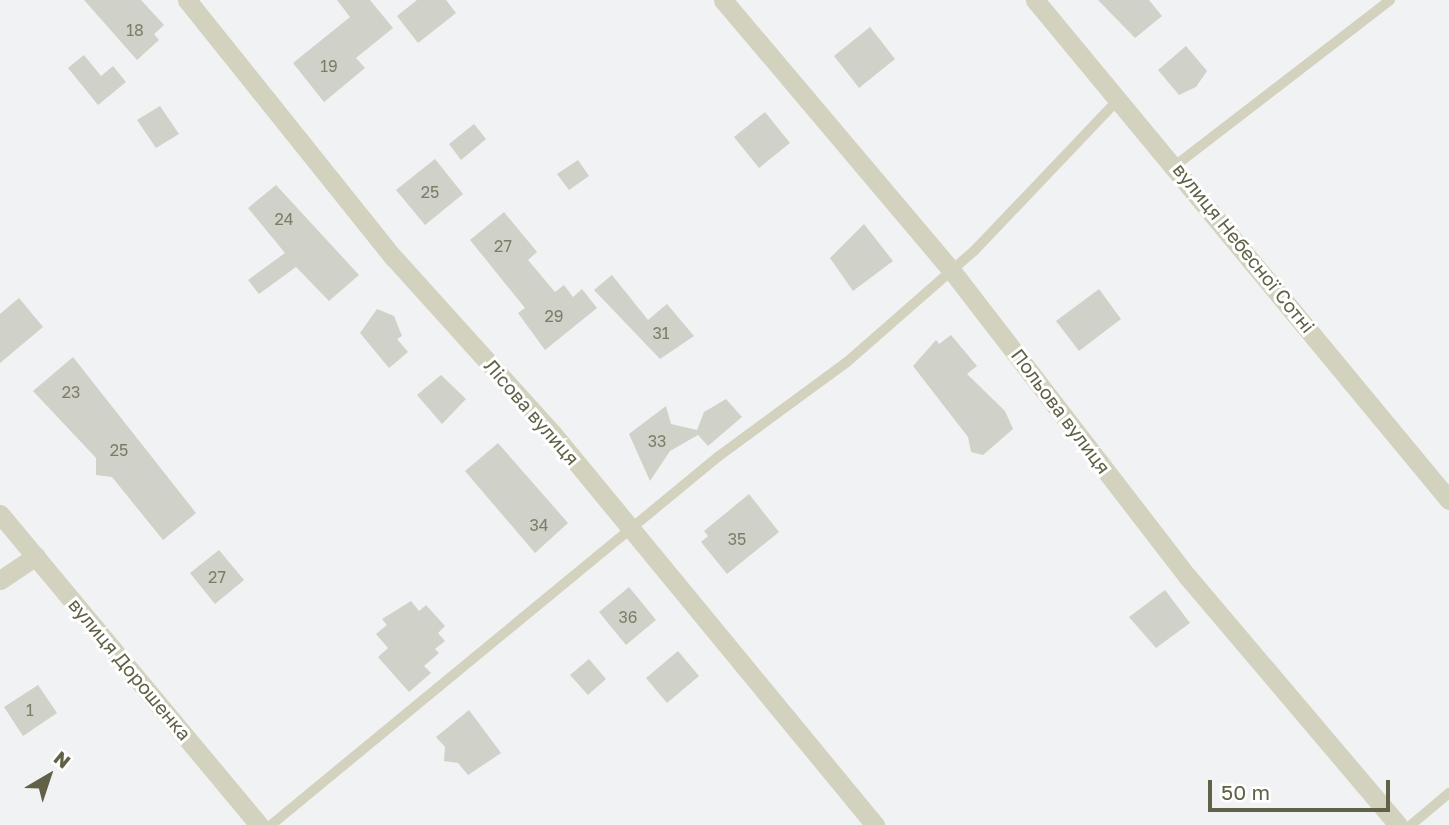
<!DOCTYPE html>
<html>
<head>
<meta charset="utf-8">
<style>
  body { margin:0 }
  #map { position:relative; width:1449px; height:825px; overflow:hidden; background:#f1f2f3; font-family:"Golos Text",sans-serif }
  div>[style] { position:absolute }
  .building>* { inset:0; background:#d0d1c8 }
  .service>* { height:10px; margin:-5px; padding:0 5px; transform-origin:5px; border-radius:5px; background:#d2d2be }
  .minor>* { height:19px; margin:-9.5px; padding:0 9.5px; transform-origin:9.5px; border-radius:9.5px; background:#d2d2be }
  span { translate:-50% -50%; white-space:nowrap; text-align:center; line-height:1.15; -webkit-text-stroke:6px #fff; paint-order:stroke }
  .number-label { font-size:16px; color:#7d7d67 }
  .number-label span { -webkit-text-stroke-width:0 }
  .street-label { font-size:19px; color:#616147 }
  .north { position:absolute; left:14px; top:741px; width:70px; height:70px; -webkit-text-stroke:5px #fff; paint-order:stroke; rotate:39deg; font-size:19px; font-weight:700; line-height:28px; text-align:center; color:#616147 }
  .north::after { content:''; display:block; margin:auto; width:24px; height:32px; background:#616147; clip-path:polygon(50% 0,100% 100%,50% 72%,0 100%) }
  .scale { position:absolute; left:1208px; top:780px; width:182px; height:32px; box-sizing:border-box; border:4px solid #616147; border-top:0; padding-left:9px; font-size:21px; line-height:24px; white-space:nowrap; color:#616147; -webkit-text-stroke:5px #fff; paint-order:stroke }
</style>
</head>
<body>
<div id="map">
  <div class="building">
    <div style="clip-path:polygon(84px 0,141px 0,164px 25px,154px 34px,159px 40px,137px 60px)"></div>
    <div style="clip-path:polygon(337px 0,370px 0,393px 28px,356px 58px,365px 68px,324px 102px,293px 63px,350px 17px)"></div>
    <div style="clip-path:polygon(417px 0,446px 0,456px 13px,418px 43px,397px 16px)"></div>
    <div style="clip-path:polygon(1098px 0,1149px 0,1162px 16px,1135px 38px)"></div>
    <div style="clip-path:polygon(870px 27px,895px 59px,859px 88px,834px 56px)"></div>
    <div style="clip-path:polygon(1186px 46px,1207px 71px,1196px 87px,1179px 95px,1158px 70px)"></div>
    <div style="clip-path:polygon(84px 55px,101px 76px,113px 66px,126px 82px,98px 105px,68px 68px)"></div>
    <div style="clip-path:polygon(160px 106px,179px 134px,156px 148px,137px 120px)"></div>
    <div style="clip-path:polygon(765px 112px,790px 143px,759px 168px,734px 137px)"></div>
    <div style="clip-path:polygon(474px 124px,486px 139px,461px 160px,449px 144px)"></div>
    <div style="clip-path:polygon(435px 159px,463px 194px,425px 225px,396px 190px)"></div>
    <div style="clip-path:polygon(578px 160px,589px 176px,569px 190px,557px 174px)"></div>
    <div style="clip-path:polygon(276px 185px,359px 275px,329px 301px,296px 267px,259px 294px,248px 280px,285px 253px,248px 208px)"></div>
    <div style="clip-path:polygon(504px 212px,537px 252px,528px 260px,555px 292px,564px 285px,573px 297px,582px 289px,597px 308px,545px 350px,518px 313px,525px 308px,470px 240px)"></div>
    <div style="clip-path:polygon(864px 224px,893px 261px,853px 291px,830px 258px)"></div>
    <div style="clip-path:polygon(612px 275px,648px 320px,667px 304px,694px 336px,660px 359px,594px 290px)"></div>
    <div style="clip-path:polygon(1099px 289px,1121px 319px,1079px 351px,1056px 321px)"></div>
    <div style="clip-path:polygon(19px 298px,43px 327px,0 363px,0 314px)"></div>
    <div style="clip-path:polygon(377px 309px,394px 316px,402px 336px,397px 339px,408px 352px,389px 368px,360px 333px)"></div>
    <div style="clip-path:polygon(951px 335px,977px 366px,967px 374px,1005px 411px,1013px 429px,983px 455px,971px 452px,968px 437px,913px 366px,936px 340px,939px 344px)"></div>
    <div style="clip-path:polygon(73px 357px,196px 513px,163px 540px,112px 477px,96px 475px,96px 458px,33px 391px)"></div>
    <div style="clip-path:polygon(441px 375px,466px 399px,442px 424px,417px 395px)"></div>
    <div style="clip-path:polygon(726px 399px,742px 417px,708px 446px,698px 435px,670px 451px,650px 481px,629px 434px,666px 406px,671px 424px,697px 430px,704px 412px)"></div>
    <div style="clip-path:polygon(498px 443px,568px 523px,535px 553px,465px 471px)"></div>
    <div style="clip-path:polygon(749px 494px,779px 532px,727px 574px,701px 542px,708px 536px,704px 531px)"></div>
    <div style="clip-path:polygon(219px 550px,244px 580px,215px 604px,190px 573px)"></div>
    <div style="clip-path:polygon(629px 587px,656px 620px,626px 645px,599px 612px)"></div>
    <div style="clip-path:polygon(1165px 590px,1190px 623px,1156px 648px,1129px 617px)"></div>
    <div style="clip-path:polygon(411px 601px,419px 611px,426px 605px,445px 626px,438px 633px,445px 641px,435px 649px,439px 653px,424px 666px,431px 673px,409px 692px,378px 657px,388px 648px,376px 634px,387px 625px,382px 619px)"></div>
    <div style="clip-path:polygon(678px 651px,699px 676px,667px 703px,646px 678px)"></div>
    <div style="clip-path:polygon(589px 659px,606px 679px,588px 695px,570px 675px)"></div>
    <div style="clip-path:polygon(38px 685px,57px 713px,23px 736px,4px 707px)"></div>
    <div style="clip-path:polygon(469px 710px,501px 753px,468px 775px,458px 763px,444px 761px,445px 747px,436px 737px)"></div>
  </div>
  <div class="service">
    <div style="left:1176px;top:165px;width:270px;rotate:-37.6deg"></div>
    <div style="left:271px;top:825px;width:580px;rotate:-39.48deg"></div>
    <div style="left:719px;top:456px;width:159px;rotate:-36.3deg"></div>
    <div style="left:847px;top:362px;width:169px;rotate:-41.2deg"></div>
    <div style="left:974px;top:251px;width:209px;rotate:-46.4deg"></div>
    <div style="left:1411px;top:825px;width:50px;rotate:-40.1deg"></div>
  </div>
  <div class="minor">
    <div style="left:187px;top:0;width:331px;rotate:51.3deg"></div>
    <div style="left:394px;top:258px;width:237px;rotate:47.9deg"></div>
    <div style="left:553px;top:434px;width:507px;rotate:50.53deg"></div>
    <div style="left:723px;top:0;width:355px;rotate:49.8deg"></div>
    <div style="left:952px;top:271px;width:385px;rotate:52.4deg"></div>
    <div style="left:1187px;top:576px;width:326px;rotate:49.7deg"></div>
    <div style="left:1035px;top:0;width:649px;rotate:50.38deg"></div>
    <div style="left:0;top:514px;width:405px;rotate:50.2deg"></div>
    <div style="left:0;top:580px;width:43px;rotate:-33.7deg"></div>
  </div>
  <div class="number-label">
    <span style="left:135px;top:30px">18</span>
    <span style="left:329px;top:66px">19</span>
    <span style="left:430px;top:192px">25</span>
    <span style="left:284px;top:219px">24</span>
    <span style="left:503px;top:246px">27</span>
    <span style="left:554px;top:316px">29</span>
    <span style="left:661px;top:333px">31</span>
    <span style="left:71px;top:392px">23</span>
    <span style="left:657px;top:441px">33</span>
    <span style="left:119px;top:450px">25</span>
    <span style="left:539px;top:525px">34</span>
    <span style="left:737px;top:539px">35</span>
    <span style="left:217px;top:577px">27</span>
    <span style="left:628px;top:617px">36</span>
    <span style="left:30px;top:710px">1</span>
  </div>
  <div class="street-label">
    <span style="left:1244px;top:248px;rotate:51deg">вулиця Небесної Сотні</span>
    <span style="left:1061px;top:411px;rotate:53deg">Польова вулиця</span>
    <span style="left:532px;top:412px;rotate:49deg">Лісова вулиця</span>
    <span style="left:130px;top:669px;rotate:50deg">вулиця Дорошенка</span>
  </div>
  <div class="north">N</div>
  <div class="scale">50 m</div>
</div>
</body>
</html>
